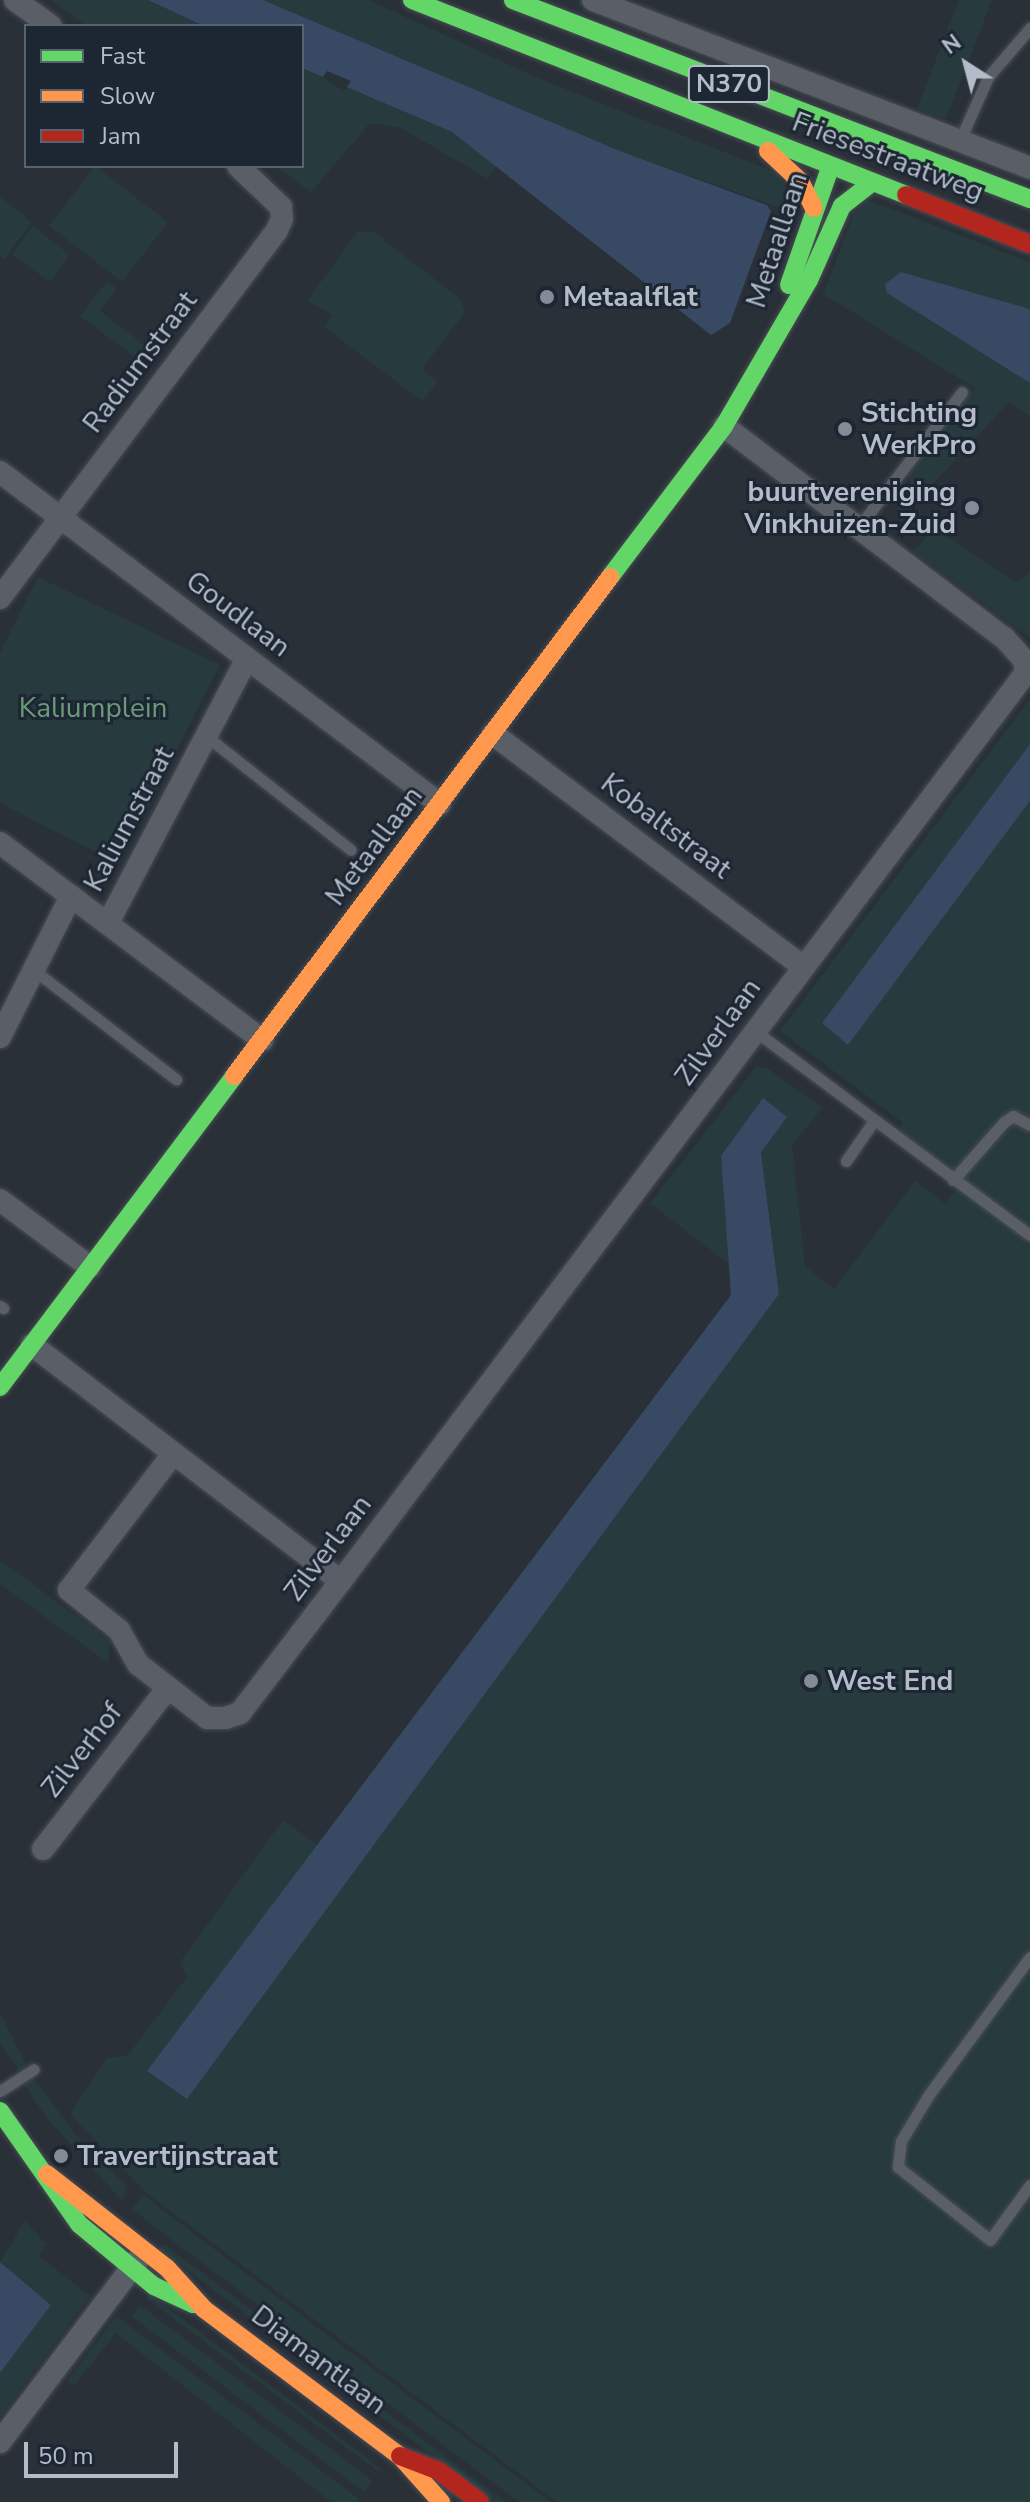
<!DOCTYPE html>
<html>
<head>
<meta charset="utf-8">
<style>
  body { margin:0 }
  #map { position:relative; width:1030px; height:2502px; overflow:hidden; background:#2a3038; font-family:"Nunito Sans",sans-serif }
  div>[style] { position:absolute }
  .green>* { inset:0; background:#273a3e }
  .water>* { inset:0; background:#384963 }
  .pier>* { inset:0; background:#2a3038 }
  .roads { filter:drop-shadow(0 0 2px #484c53) drop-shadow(0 0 2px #484c53) }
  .lane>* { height:11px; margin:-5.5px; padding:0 5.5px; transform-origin:5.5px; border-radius:5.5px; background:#5a5e66 }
  .street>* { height:22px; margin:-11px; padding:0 11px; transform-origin:11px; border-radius:11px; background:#5a5e66 }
  .fast>* { height:18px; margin:-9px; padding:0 9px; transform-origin:9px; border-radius:9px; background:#63d668 }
  .slow>* { height:18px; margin:-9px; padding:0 9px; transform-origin:9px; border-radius:9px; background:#ff974d }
  .jam>* { height:18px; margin:-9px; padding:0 9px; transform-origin:9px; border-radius:9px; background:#b3261e }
  .dots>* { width:22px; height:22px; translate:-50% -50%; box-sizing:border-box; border:4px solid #1d2633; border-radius:50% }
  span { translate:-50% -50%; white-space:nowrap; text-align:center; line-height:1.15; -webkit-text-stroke:6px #1d2633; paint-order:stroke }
  .shield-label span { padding:2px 6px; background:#1d2633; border:2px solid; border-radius:6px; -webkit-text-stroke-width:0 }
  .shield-label { font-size:26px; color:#b4bcc9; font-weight:700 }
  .street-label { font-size:28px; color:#b4bcc9 }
  .poi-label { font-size:28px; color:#b4bcc9; font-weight:700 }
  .left { translate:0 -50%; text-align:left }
  .right { translate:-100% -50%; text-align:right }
  .park-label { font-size:28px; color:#6b9a76 }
  .legend { position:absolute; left:24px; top:24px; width:280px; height:144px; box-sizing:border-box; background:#1d2633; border:2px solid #59626f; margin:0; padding:10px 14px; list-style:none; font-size:24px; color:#b4bcc9 }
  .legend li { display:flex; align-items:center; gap:16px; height:40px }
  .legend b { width:40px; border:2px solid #59626f }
  .north { position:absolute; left:926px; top:24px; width:80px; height:80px; -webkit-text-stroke:6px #1d2633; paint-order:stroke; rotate:324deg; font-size:22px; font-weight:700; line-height:32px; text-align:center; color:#b4bcc9 }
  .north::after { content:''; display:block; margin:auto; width:28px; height:36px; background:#b4bcc9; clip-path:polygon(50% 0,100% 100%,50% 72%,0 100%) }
  .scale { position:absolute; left:24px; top:2442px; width:154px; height:36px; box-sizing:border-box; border:4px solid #b4bcc9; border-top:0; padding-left:10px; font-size:24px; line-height:28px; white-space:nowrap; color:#b4bcc9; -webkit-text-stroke:6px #1d2633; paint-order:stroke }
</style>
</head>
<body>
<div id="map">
  <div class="green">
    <div style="clip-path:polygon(51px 0,148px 0,204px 26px,86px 26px)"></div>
    <div style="clip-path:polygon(263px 0,369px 0,540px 79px,777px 173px,800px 215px,620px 151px)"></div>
    <div style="clip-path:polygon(959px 0,992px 0,946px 119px,917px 109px)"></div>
    <div style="clip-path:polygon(302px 68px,452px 132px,497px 166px,488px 179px,401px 128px,370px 123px,311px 192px,276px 166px,302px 166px)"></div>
    <div style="clip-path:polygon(95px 166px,168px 222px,122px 282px,49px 226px)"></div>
    <div style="clip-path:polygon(0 197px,32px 222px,4px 260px,0 257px)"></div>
    <div style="clip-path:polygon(868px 200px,1030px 262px,1030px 309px,901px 272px,986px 351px,1030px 383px,1030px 416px,1009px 402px,916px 502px,906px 470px,975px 388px,823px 294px,854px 214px)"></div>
    <div style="clip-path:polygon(33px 226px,70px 255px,50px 282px,12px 254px)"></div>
    <div style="clip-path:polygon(358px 231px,374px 232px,460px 299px,465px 312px,422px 369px,438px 382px,422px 401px,324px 327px,333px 315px,307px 301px)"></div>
    <div style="clip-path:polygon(107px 281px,117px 289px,100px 311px,146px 346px,140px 354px,132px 355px,80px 316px)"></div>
    <div style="clip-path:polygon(934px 529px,1016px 582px,1030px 573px,1030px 638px,913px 551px)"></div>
    <div style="clip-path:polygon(38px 577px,220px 665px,119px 864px,0 803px,0 653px)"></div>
    <div style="clip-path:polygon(1030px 699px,1030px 744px,822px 1023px,848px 1044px,1030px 801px,1030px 2502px,557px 2502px,145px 2192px,70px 2114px,107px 2058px,128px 2055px,187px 1977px,180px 1962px,283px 1820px,318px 1845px,148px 2071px,187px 2099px,779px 1294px,761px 1152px,721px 1156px,729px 1264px,650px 1203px,756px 1067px,767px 1068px,822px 1108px,792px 1146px,805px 1266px,834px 1289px,915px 1181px,945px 1204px,964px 1179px,898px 1130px,903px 1123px,780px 1031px)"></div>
    <div style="clip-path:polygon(0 1560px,110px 1641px,108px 1663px,0 1584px)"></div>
    <div style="clip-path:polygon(0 2013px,26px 2065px,19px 2070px,0 2044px)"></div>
    <div style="clip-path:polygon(34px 2078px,75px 2134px,127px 2187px,122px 2201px,46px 2117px,25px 2086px)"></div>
    <div style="clip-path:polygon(143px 2195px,325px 2333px,551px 2502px,519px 2502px,156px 2228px,132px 2209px)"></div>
    <div style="clip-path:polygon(25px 2221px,46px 2244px,39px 2256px,90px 2296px,0 2417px,0 2373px,51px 2305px,0 2262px)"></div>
    <div style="clip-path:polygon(164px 2244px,506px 2502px,494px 2502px,158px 2248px)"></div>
    <div style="clip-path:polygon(148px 2293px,381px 2469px,379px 2472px,147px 2299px)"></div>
    <div style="clip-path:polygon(140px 2305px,373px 2481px,364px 2492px,131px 2316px)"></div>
    <div style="clip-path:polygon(116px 2316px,359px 2499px,357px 2502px,331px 2502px,116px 2333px,74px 2386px,67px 2381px)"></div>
  </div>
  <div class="water">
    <div style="clip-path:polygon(148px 0,263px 0,620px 151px,767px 205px,771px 211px,730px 323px,711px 335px,452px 132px,302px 68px,302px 26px,204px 26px)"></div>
    <div style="clip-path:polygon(901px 272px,1030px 309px,1030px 383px,887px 293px,885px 284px)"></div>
    <div style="clip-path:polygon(1030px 744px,1030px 801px,848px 1045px,822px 1023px)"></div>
    <div style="clip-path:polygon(763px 1098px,787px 1117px,761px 1152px,779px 1294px,187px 2099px,147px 2071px,731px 1295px,721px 1156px)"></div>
    <div style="clip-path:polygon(0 2262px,51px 2305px,0 2373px)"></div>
  </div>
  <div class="pier">
    <div style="clip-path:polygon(327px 71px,351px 81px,344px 91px,323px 77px)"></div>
  </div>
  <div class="roads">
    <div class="lane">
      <div style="left:960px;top:140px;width:69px;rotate:-66deg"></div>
      <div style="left:988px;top:77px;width:65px;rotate:-49.4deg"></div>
      <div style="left:858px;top:528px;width:171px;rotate:-52.6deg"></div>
      <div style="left:206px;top:736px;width:184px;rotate:38.2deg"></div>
      <div style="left:35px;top:971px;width:178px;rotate:37.5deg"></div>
      <div style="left:755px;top:1031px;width:342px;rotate:36.6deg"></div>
      <div style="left:846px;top:1161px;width:47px;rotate:-55.3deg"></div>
      <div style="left:953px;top:1180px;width:77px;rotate:-48.7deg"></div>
      <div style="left:1004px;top:1122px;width:11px;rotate:-34deg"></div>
      <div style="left:1013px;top:1116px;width:19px;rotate:28deg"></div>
      <div style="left:0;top:1306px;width:4px;rotate:34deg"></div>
      <div style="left:1030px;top:1957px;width:172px;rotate:126.3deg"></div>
      <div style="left:928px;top:2096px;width:52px;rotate:121deg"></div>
      <div style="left:901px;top:2141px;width:26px;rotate:97deg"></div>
      <div style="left:898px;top:2167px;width:117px;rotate:38.4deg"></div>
      <div style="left:990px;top:2240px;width:68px;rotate:-54deg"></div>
      <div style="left:0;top:2091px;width:40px;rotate:-32.9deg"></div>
    </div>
    <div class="street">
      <div style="left:15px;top:0;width:44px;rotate:35.8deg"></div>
      <div style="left:593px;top:0;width:468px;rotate:21deg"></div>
      <div style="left:0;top:472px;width:551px;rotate:37.04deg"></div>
      <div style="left:0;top:598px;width:458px;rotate:-53deg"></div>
      <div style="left:276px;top:232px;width:14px;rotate:-65deg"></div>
      <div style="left:282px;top:219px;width:12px;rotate:-95deg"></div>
      <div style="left:281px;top:207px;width:59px;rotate:-136.4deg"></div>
      <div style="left:493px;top:734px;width:388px;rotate:36.9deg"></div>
      <div style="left:0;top:843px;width:328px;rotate:36.9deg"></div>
      <div style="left:108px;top:923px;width:299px;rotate:-62.3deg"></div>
      <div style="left:0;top:1037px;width:158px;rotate:-63.3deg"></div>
      <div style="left:0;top:1200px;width:112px;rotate:36.7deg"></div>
      <div style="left:32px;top:1345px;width:389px;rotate:37.4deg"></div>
      <div style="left:173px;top:1454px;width:171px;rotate:127.4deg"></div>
      <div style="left:69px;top:1590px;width:64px;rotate:38.7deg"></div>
      <div style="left:119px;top:1630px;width:39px;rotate:61deg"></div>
      <div style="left:138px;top:1664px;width:88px;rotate:38deg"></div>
      <div style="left:207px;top:1718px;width:18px"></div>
      <div style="left:225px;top:1718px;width:16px;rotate:-18deg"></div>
      <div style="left:240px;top:1713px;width:166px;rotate:-52.6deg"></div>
      <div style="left:341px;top:1581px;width:1136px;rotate:-52.98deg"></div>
      <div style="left:1025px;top:674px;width:13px;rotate:-90deg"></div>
      <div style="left:1025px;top:661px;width:31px;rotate:-132deg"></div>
      <div style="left:1004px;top:638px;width:351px;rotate:-142.9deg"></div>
      <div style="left:43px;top:1849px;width:204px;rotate:-52.2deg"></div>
      <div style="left:0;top:2442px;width:231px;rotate:-52.9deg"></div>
    </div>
    <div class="fast">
      <div style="left:412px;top:0;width:531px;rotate:21.54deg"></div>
      <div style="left:513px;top:0;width:554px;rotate:21.05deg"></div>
      <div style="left:789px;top:285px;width:124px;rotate:-70.7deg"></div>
      <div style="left:610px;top:577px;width:189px;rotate:-52.9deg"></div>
      <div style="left:724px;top:426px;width:169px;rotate:-59.8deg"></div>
      <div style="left:809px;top:280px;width:81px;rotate:-66deg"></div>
      <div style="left:842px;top:206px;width:37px;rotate:-38deg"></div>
      <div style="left:0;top:1387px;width:389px;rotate:-53deg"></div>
      <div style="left:0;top:2111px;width:138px;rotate:55deg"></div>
      <div style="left:79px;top:2224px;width:97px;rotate:39.6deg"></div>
      <div style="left:154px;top:2286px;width:43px;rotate:24.8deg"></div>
    </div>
    <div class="slow">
      <div style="left:768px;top:151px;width:44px;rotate:43.2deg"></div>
      <div style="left:800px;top:181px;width:30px;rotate:63deg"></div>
      <div style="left:234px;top:1076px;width:625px;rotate:-53deg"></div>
      <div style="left:47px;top:2174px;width:152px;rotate:38.1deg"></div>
      <div style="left:167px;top:2268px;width:55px;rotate:47.9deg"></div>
      <div style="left:204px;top:2309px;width:245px;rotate:36.9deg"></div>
      <div style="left:400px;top:2456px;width:62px;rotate:48.3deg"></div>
    </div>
    <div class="jam">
      <div style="left:906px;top:195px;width:133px;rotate:21.6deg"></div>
      <div style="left:400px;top:2456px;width:42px;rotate:21deg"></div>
      <div style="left:439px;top:2471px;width:51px;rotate:37.1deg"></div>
    </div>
  </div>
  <div class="dots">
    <div style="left:547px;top:297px;background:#848b96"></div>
    <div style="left:845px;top:429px;background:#848b96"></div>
    <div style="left:972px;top:508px;background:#848b96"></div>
    <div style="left:811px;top:1681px;background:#848b96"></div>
    <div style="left:61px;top:2156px;background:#848b96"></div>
  </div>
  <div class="shield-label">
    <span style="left:729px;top:84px">N370</span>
  </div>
  <div class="street-label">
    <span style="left:888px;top:157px;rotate:21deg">Friesestraatweg</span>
    <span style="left:777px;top:240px;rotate:-72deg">Metaallaan</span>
    <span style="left:140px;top:362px;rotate:-53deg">Radiumstraat</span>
    <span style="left:238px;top:614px;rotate:37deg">Goudlaan</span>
    <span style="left:129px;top:819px;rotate:-62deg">Kaliumstraat</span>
    <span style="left:666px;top:826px;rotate:37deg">Kobaltstraat</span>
    <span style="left:374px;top:846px;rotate:-53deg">Metaallaan</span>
    <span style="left:718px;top:1032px;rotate:-54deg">Zilverlaan</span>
    <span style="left:328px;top:1548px;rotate:-53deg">Zilverlaan</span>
    <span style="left:82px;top:1750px;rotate:-52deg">Zilverhof</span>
    <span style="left:319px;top:2360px;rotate:37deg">Diamantlaan</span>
  </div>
  <div class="poi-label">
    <span class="left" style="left:563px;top:297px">Metaalflat</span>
    <span class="left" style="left:861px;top:429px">Stichting<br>WerkPro</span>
    <span class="right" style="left:956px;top:508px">buurtvereniging<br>Vinkhuizen-Zuid</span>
    <span class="left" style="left:827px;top:1681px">West End</span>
    <span class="left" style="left:77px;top:2156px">Travertijnstraat</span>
  </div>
  <div class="park-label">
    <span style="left:93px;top:708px">Kaliumplein</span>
  </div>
  <ul class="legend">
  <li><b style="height:10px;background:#63d668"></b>Fast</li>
  <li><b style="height:10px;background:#ff974d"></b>Slow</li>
  <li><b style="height:10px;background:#b3261e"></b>Jam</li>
  </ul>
  <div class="north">N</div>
  <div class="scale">50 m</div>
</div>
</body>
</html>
